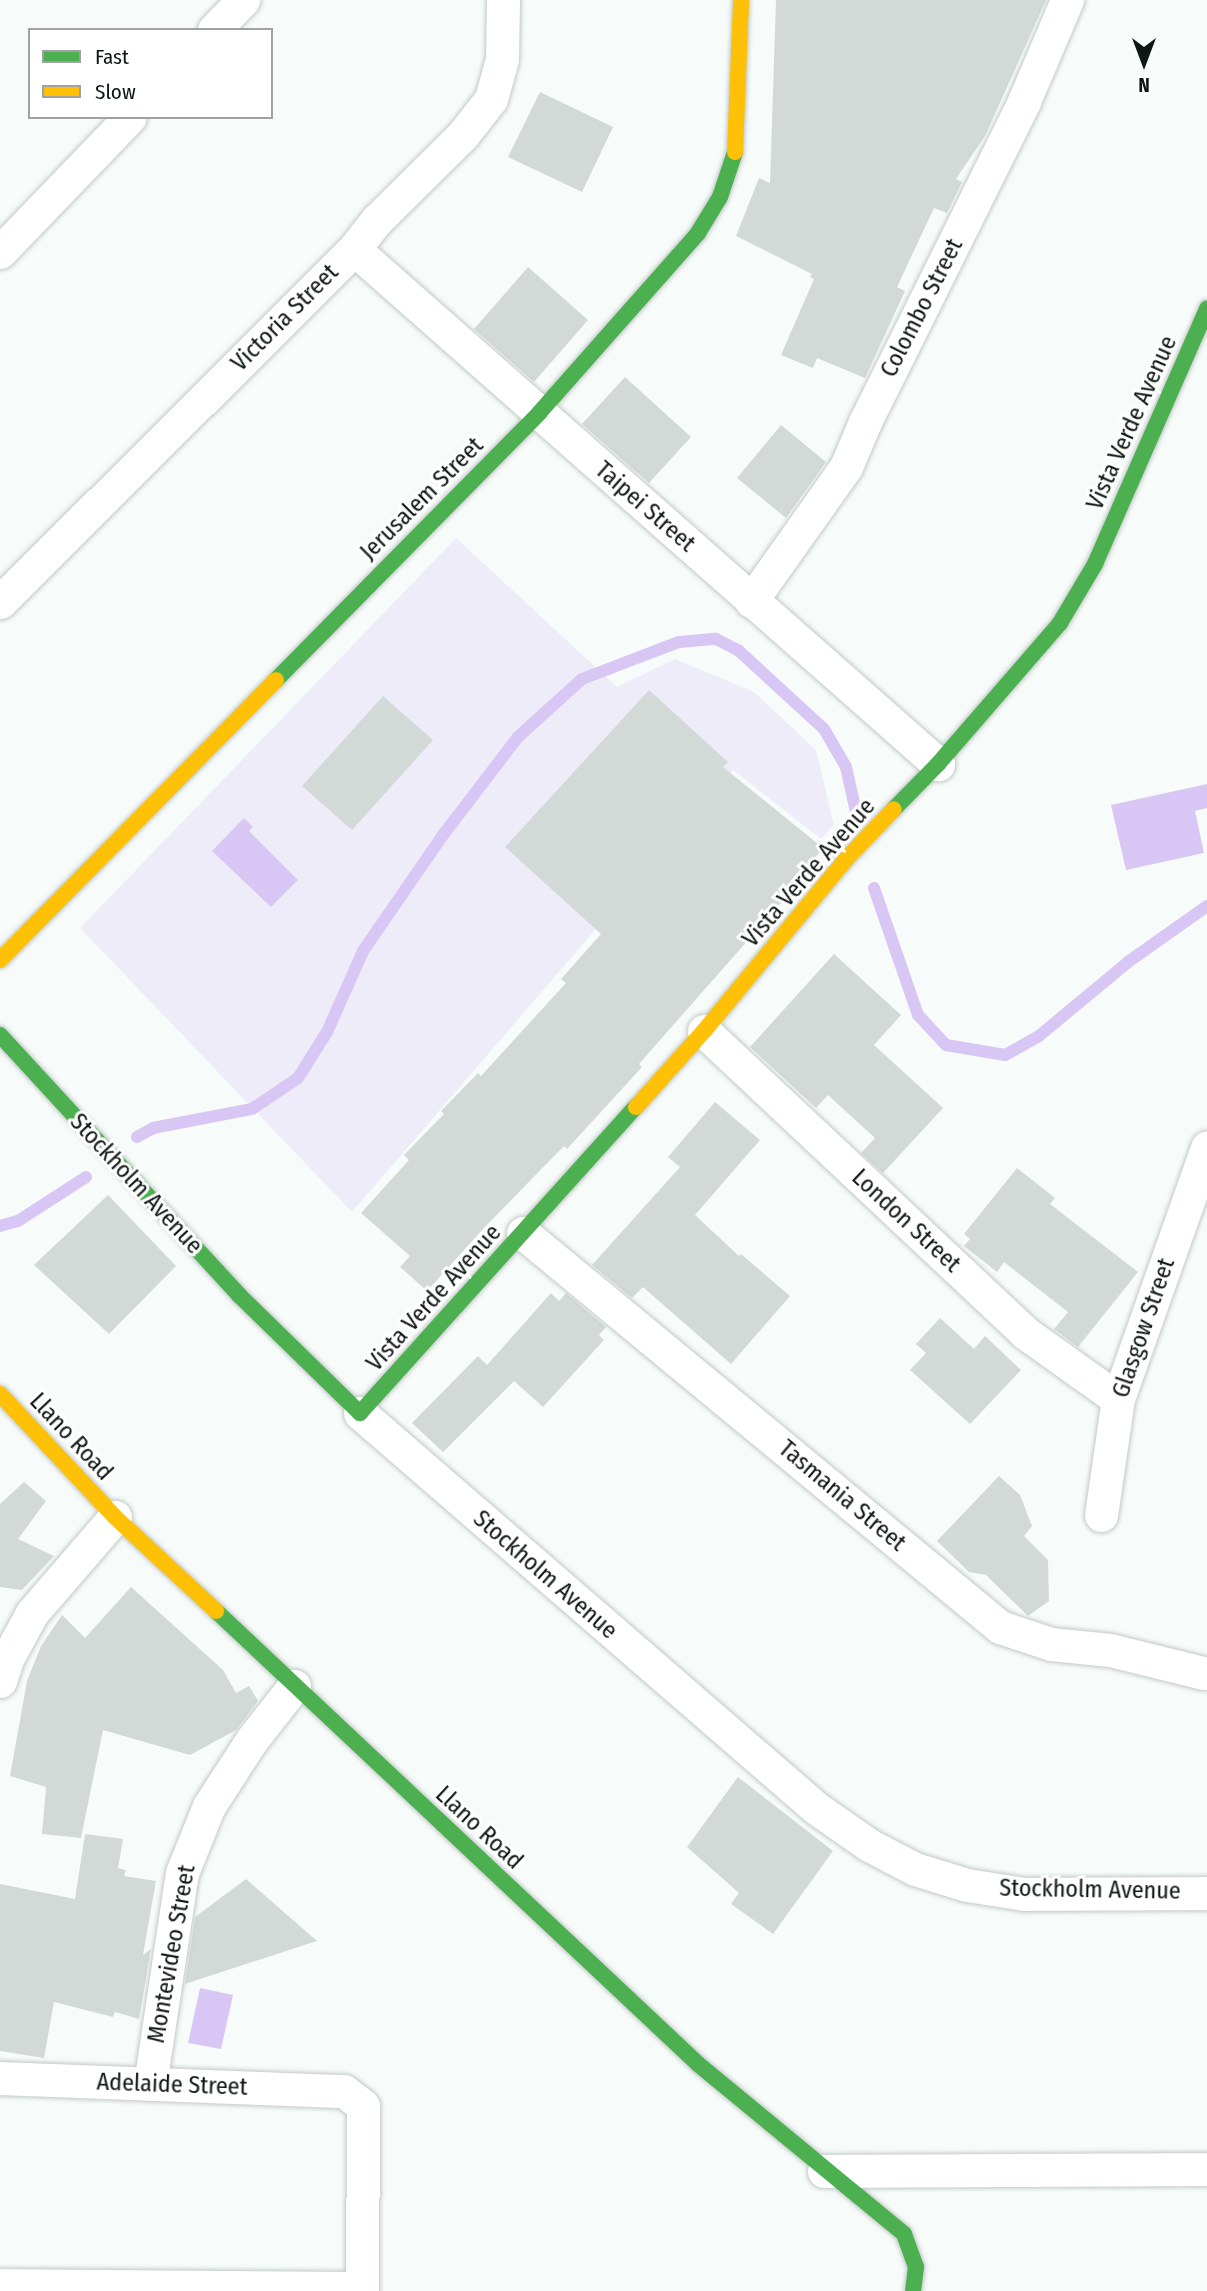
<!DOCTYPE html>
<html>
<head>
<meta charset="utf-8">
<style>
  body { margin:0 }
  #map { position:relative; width:1207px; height:2291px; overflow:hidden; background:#f7fcfa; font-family:"Fira Sans Condensed",sans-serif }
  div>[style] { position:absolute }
  .green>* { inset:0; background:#efecf9 }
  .water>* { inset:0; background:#d8c6f4 }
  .stream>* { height:12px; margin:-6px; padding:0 6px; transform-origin:6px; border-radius:6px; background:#d8c6f4 }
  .building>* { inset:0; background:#d3d9d6 }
  .roads { filter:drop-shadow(0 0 2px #c2c9c6) drop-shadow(0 0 2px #c2c9c6) }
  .street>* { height:33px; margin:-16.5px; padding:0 16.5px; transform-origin:16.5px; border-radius:16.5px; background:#fefffe }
  .fast>* { height:16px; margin:-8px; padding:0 8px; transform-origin:8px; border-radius:8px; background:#4caf50 }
  .slow>* { height:16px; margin:-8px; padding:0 8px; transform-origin:8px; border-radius:8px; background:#ffc107 }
  span { translate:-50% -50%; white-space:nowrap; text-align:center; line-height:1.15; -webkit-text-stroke:6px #fff; paint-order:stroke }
  .street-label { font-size:24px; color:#0f1713 }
  .legend { position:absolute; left:28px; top:28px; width:245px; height:91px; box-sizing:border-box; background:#fff; border:2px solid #9fa2a1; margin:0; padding:9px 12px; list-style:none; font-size:21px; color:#0f1713 }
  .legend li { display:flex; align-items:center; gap:14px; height:35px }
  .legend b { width:35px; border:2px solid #9fa2a1 }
  .north { position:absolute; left:1109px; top:28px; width:70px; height:70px; -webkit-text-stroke:5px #fff; paint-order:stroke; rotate:180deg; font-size:19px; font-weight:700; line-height:28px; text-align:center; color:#0f1713 }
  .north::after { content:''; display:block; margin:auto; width:24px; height:32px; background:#0f1713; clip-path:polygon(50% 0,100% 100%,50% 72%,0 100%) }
</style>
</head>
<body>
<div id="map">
  <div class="green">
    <div style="clip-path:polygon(456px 538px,617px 687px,675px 659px,754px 692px,816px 750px,834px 825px,821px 839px,733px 770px,352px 1212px,80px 928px)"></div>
  </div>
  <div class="water">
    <div style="clip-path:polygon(1207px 784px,1207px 808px,1195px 811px,1204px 853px,1126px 870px,1111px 805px)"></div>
    <div style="clip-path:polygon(244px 818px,253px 827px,249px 831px,298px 880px,271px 907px,212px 851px)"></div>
    <div style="clip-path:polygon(200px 1988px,233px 1995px,221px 2049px,188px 2043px)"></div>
  </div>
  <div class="stream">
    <div style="left:874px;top:888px;width:134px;rotate:70.9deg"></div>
    <div style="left:918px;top:1015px;width:41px;rotate:47deg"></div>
    <div style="left:946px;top:1045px;width:60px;rotate:9.6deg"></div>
    <div style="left:1005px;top:1055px;width:39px;rotate:-29deg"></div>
    <div style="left:1039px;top:1036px;width:116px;rotate:-39.7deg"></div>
    <div style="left:1128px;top:962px;width:97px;rotate:-35.3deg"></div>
    <div style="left:137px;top:1137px;width:18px;rotate:-29deg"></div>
    <div style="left:153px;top:1128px;width:101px;rotate:-10.9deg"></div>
    <div style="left:252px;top:1109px;width:55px;rotate:-34deg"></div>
    <div style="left:298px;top:1078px;width:54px;rotate:-57.8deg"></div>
    <div style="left:327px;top:1032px;width:89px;rotate:-66deg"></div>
    <div style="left:363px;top:951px;width:141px;rotate:-55.4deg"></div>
    <div style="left:443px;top:835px;width:123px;rotate:-52.6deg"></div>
    <div style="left:518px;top:737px;width:86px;rotate:-42.2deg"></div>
    <div style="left:582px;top:679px;width:104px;rotate:-20.9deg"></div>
    <div style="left:679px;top:642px;width:37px;rotate:-5deg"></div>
    <div style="left:716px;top:639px;width:25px;rotate:27deg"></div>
    <div style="left:738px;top:650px;width:117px;rotate:42.6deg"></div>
    <div style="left:824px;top:729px;width:44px;rotate:59.9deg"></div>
    <div style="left:846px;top:767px;width:46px;rotate:77.5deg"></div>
    <div style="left:0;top:1226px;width:19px;rotate:-16deg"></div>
    <div style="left:18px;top:1221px;width:81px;rotate:-32.9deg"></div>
  </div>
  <div class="building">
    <div style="clip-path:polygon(776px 0,1046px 0,985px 136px,956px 179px,962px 182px,947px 213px,934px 208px,897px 287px,905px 291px,865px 378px,817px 358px,813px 368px,781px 355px,814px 279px,810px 277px,812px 274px,736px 236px,759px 178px,770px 183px)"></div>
    <div style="clip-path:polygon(540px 92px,613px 127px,582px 192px,508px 157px)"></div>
    <div style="clip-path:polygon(528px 267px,588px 320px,534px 382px,474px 329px)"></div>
    <div style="clip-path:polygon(625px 377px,691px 437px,649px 483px,582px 424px)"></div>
    <div style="clip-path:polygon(781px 425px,826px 462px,786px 518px,737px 478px)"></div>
    <div style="clip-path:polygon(649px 690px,728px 762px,723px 767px,823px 848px,784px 896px,786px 897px,639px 1064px,642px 1067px,567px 1149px,564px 1146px,482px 1230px,427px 1291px,400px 1267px,410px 1256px,361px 1213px,409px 1160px,404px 1155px,444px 1114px,441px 1111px,478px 1073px,481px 1076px,566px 983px,561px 979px,601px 934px,505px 847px)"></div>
    <div style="clip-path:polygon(383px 696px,433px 740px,352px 830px,302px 786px)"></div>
    <div style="clip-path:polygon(834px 954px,901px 1015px,874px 1045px,943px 1108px,883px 1173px,861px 1153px,875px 1138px,828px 1095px,816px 1108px,750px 1047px)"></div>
    <div style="clip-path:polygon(715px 1102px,760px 1140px,695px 1215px,739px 1256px,741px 1254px,790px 1296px,731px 1364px,643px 1287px,632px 1298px,592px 1265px,680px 1167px,668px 1157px)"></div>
    <div style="clip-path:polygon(1017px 1168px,1055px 1198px,1050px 1204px,1138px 1272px,1078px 1347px,1054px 1329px,1068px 1312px,1004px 1262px,997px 1272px,964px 1246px,970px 1239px,964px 1234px)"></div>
    <div style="clip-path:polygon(108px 1195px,176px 1266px,109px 1334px,34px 1265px)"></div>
    <div style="clip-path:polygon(551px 1293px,559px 1301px,566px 1293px,606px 1327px,599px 1335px,604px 1340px,543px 1407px,514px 1381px,443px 1452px,412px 1423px,478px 1356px,487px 1365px)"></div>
    <div style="clip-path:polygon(940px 1318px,974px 1349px,985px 1336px,1021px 1370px,970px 1424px,910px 1370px,926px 1353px,916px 1344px)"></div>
    <div style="clip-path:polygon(999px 1476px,1020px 1495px,1032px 1526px,1024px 1536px,1048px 1560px,1049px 1601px,1028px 1616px,986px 1575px,969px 1572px,937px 1541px)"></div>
    <div style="clip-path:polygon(24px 1482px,46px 1501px,18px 1539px,54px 1556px,22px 1590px,0 1587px,0 1504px)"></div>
    <div style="clip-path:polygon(131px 1587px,223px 1670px,236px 1693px,249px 1686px,258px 1701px,236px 1730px,190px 1755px,103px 1730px,81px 1838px,42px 1834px,46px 1787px,10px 1776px,27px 1681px,41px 1646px,62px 1615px,85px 1638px)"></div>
    <div style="clip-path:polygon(738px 1777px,833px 1851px,773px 1934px,731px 1904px,739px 1893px,687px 1847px)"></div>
    <div style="clip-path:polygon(85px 1834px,123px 1839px,118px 1868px,126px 1870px,124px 1876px,156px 1881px,143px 1955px,151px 1949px,139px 2019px,115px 2012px,113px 2017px,54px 2002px,44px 2058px,0 2051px,0 1884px,75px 1899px)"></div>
    <div style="clip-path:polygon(246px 1879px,317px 1941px,185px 1984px,195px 1917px)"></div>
  </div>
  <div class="roads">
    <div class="street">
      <div style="left:214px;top:30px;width:42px;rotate:-46deg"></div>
      <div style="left:354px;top:249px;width:779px;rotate:41.41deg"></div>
      <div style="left:0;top:252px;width:187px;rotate:-46.1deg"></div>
      <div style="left:751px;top:601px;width:164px;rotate:-54.7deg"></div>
      <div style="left:846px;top:467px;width:49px;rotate:-67.1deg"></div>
      <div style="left:865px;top:422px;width:358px;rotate:-63.6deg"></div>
      <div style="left:1024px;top:101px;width:110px;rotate:-66.9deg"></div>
      <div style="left:0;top:602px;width:500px;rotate:-44.9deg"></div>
      <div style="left:354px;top:249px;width:37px;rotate:-52deg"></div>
      <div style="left:377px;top:220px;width:120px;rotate:-44.7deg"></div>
      <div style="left:462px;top:136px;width:47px;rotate:-51.9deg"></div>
      <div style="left:491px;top:99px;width:41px;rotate:-74.6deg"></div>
      <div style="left:502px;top:59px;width:59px;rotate:-89deg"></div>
      <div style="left:704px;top:1031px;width:439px;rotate:43.2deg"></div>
      <div style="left:1024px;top:1332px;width:115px;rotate:35.5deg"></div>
      <div style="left:523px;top:1233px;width:619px;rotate:39.56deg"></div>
      <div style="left:1000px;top:1627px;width:54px;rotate:18.4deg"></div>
      <div style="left:1051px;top:1644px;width:59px;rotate:5.8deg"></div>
      <div style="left:1110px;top:1650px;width:96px;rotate:13.9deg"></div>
      <div style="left:360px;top:1413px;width:603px;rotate:40.9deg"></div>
      <div style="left:816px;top:1808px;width:65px;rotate:34.9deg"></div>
      <div style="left:869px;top:1845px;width:52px;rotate:27.6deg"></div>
      <div style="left:915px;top:1869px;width:54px;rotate:17.1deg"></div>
      <div style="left:967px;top:1885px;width:58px;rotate:9deg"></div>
      <div style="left:1024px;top:1894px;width:183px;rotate:-0.3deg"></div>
      <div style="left:1101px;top:1515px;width:117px;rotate:-81.7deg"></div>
      <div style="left:1118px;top:1399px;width:267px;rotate:-70.5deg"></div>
      <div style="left:0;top:1681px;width:25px;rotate:-72deg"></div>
      <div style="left:8px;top:1657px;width:50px;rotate:-61.4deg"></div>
      <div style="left:32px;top:1613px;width:127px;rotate:-49.2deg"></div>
      <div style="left:0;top:2078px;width:344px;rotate:2.2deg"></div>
      <div style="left:344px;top:2091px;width:24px;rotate:38deg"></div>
      <div style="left:363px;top:2106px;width:185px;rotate:90.3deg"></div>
      <div style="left:150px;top:2084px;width:213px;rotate:-81.4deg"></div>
      <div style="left:182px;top:1873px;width:72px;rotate:-68.1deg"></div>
      <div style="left:209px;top:1806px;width:77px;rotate:-57.1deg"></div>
      <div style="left:251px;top:1741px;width:70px;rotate:-52deg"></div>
      <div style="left:824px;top:2171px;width:383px;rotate:-0.3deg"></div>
      <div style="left:0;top:2285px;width:362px;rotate:0.5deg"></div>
    </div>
    <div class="fast">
      <div style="left:276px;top:680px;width:375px;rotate:-45.4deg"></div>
      <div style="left:539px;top:413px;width:240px;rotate:-48.5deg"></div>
      <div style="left:698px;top:233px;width:42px;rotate:-58.6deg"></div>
      <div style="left:720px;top:197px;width:47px;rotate:-71.6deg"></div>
      <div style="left:894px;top:809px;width:63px;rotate:-45.6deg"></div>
      <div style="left:938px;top:764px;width:186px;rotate:-49.1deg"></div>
      <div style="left:1060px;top:623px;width:69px;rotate:-59.3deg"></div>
      <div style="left:1095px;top:564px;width:279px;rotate:-66.3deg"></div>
      <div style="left:0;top:1035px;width:353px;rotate:47.4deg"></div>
      <div style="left:239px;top:1295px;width:169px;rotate:44.3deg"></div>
      <div style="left:360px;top:1413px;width:412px;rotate:-48deg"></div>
      <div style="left:216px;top:1611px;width:661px;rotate:43.22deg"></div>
      <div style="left:698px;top:2064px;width:267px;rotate:39.5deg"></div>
      <div style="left:904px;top:2234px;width:35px;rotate:70deg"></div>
      <div style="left:916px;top:2267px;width:24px;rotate:97deg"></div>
    </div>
    <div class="slow">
      <div style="left:735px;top:152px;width:152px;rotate:-87.7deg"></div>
      <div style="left:0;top:960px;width:393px;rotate:-45.4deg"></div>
      <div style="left:636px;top:1107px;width:102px;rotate:-48.2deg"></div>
      <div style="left:704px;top:1031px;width:226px;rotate:-50.4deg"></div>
      <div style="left:848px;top:857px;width:66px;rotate:-46.2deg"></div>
      <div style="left:0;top:1394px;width:168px;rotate:46.9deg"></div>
      <div style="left:115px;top:1517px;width:138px;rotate:42.9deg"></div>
    </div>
  </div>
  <div class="street-label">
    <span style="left:922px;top:308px;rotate:-63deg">Colombo Street</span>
    <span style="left:285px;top:318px;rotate:-45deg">Victoria Street</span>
    <span style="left:1132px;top:423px;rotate:-66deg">Vista Verde Avenue</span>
    <span style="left:422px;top:499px;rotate:-45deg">Jerusalem Street</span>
    <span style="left:645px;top:507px;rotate:41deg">Taipei Street</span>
    <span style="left:809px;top:873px;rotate:-49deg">Vista Verde Avenue</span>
    <span style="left:136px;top:1184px;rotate:47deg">Stockholm Avenue</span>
    <span style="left:906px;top:1221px;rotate:43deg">London Street</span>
    <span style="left:434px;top:1298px;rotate:-48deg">Vista Verde Avenue</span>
    <span style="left:1144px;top:1328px;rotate:-71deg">Glasgow Street</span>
    <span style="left:71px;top:1437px;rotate:47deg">Llano Road</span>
    <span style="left:842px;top:1496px;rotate:40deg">Tasmania Street</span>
    <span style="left:545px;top:1575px;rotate:41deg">Stockholm Avenue</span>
    <span style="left:479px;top:1828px;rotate:43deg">Llano Road</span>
    <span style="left:1090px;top:1890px;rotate:1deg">Stockholm Avenue</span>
    <span style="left:172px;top:1954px;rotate:-80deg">Montevideo Street</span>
    <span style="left:172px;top:2085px;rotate:2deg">Adelaide Street</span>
  </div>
  <ul class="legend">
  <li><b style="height:9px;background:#4caf50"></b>Fast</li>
  <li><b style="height:9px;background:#ffc107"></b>Slow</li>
  </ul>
  <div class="north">N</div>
</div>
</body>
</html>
